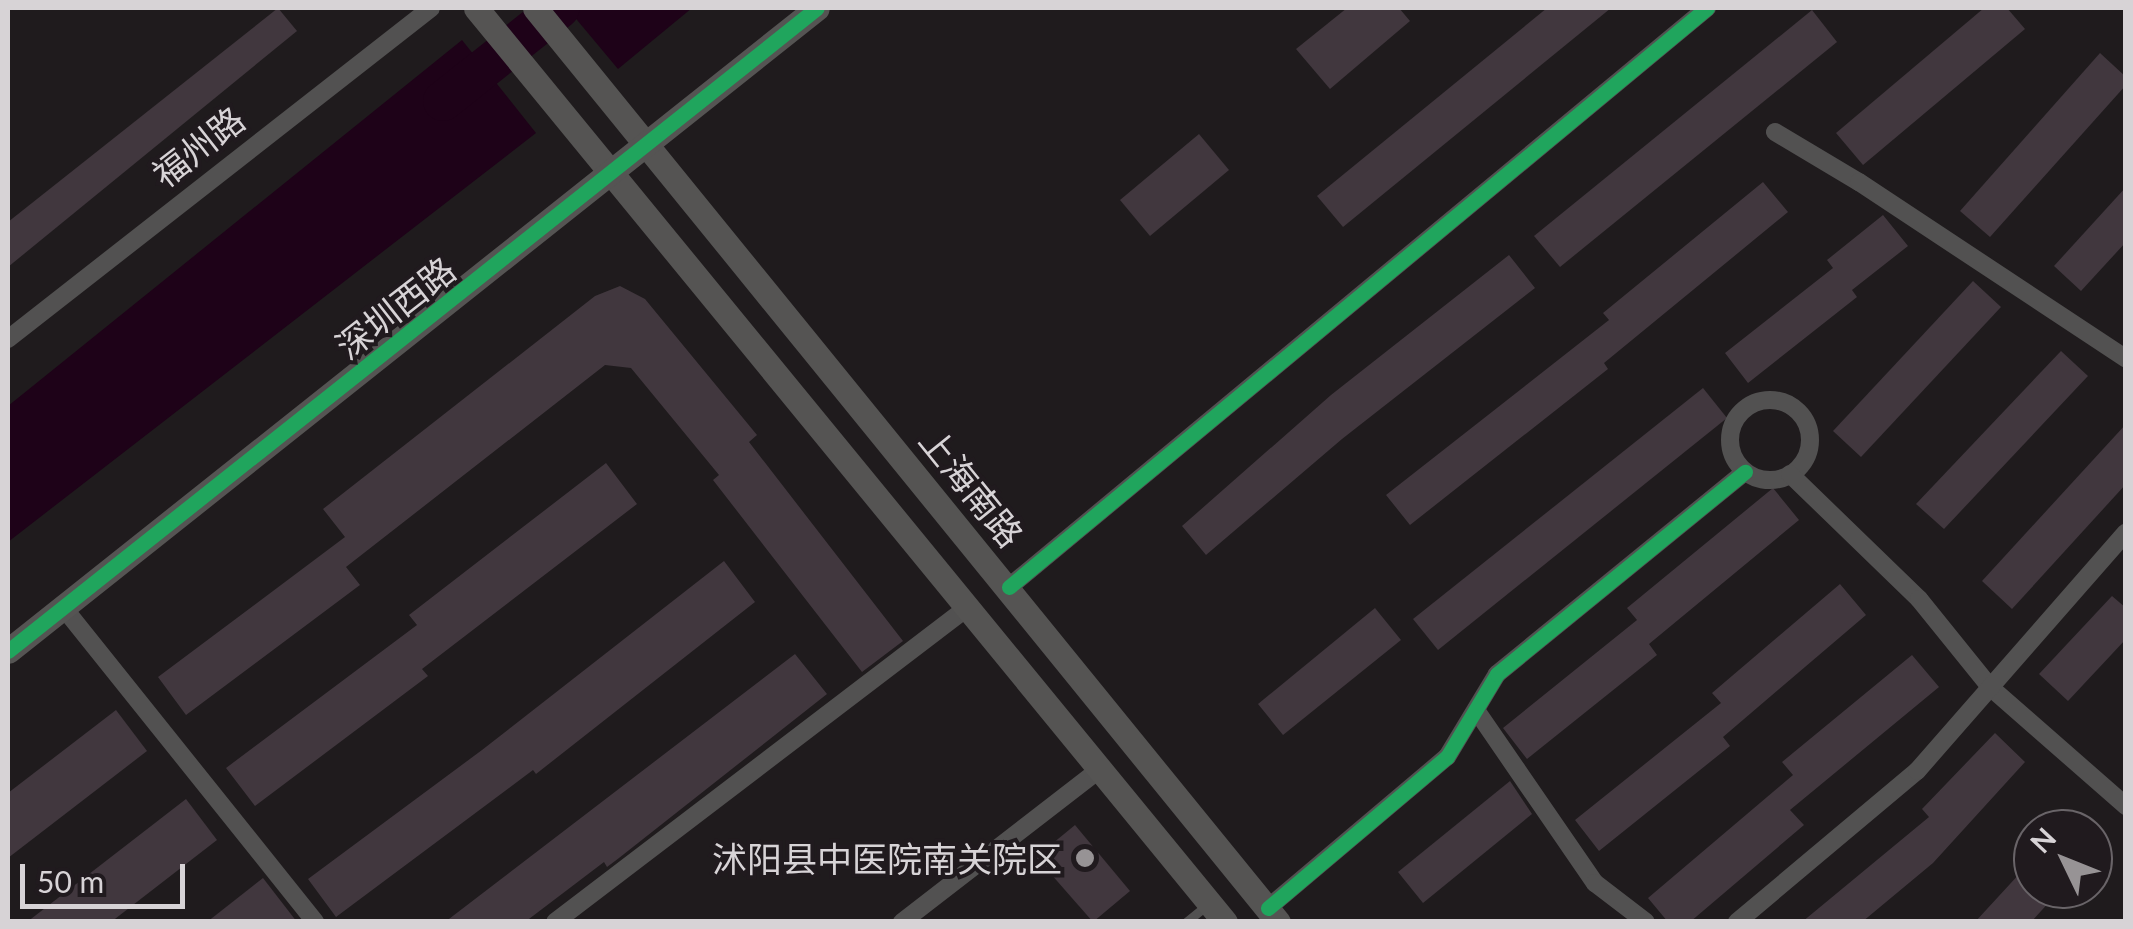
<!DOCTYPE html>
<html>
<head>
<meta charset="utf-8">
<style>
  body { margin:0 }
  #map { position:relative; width:2133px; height:929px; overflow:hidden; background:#1f1b1d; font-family:Lato,"Noto Sans SC",sans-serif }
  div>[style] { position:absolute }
  .water>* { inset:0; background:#1e0218 }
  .river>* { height:40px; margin:-20px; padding:0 20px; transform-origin:20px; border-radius:20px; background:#1e0218 }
  .building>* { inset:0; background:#41373e }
  .lane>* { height:9px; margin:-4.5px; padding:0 4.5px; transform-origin:4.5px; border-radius:4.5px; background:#525151 }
  .street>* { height:18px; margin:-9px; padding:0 9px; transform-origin:9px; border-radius:9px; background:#525151 }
  .street>.ring { margin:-9px; padding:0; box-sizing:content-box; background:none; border:18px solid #525151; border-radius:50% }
  .secondary>* { height:25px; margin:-12.5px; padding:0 12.5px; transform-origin:12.5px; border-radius:12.5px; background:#555453 }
  .cycleway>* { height:15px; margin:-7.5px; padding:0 7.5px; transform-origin:7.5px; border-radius:7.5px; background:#20a55d }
  .dots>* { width:28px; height:28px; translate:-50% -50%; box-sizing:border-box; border:5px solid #201a1e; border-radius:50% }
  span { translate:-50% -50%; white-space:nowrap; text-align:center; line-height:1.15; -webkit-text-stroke:8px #201a1e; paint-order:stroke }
  .street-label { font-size:35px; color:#d7d3d6 }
  .poi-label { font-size:35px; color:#d7d3d6 }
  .right { translate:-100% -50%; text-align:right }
  .frame { position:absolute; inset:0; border:10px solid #d7d3d6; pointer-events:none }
  .north { position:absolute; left:2013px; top:809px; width:100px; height:100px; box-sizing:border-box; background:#201a1e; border:2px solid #696468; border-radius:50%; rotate:313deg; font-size:28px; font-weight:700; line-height:40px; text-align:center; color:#d7d3d6 }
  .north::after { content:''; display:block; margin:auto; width:35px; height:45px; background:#979395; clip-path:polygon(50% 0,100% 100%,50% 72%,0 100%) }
  .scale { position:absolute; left:20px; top:864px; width:165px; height:45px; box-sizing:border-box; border:5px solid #d7d3d6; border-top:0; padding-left:12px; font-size:30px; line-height:35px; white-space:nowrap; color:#d7d3d6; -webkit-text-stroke:8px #201a1e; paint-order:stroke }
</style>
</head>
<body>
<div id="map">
  <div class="water">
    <div style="clip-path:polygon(567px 8px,692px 8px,618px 69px)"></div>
    <div style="clip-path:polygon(462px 40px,536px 133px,8px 542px,8px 406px)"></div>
  </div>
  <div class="river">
    <div style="left:443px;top:101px;width:149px;rotate:-38.5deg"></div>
  </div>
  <div class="building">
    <div style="clip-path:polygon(278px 8px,297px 31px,8px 267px,8px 222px)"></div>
    <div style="clip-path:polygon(1347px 8px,1399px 8px,1410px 21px,1330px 89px,1296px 49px)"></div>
    <div style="clip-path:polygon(1547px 8px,1611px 8px,1343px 227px,1317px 196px)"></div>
    <div style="clip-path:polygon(1984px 8px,2007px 8px,2025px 29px,1863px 165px,1836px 133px)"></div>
    <div style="clip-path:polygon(1812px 10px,1837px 42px,1560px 267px,1534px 236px)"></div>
    <div style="clip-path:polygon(2100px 53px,2126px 77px,2126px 85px,1990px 237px,1960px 211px)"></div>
    <div style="clip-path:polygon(1199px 134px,1229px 170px,1150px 236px,1120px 200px)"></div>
    <div style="clip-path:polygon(1763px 182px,1788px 212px,1604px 363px,1608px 369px,1410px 525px,1386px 495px,1609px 320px,1603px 313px)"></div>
    <div style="clip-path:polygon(2126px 187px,2126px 242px,2081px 291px,2054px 266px)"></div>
    <div style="clip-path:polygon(1883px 215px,1908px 246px,1852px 290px,1857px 297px,1748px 383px,1725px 353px,1833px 268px,1827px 260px)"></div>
    <div style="clip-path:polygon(1509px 255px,1535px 288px,1342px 439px,1206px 555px,1182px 526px,1331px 395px)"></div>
    <div style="clip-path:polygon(1973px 281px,2001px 307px,1861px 457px,1833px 431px)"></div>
    <div style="clip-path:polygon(620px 286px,645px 299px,757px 435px,749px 442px,903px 641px,862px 672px,713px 480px,719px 475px,631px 368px,605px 365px,346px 567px,360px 585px,186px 715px,158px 677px,345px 537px,323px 509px,595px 296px)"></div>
    <div style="clip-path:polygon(2061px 351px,2088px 376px,1944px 529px,1916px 504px)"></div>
    <div style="clip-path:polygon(1703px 388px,1727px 418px,1438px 650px,1413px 619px)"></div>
    <div style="clip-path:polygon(2126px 424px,2126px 484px,2012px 609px,1982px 581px)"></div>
    <div style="clip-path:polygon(606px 463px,637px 504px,422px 669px,428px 676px,255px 806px,226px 768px,417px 625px,409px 615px)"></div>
    <div style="clip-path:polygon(1773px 488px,1799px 520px,1649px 644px,1657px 655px,1527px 759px,1503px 728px,1637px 620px,1627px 608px)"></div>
    <div style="clip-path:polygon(724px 561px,755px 602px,536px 774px,533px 770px,336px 917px,308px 879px,482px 750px)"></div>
    <div style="clip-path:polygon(1840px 584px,1866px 615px,1723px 737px,1730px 746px,1599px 851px,1575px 820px,1721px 703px,1712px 693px)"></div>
    <div style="clip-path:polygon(2112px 596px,2126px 608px,2126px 639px,2068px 701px,2039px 674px)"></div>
    <div style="clip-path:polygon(1375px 608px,1401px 640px,1283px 735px,1258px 704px)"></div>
    <div style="clip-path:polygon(795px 654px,827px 694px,619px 858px,607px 867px,604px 862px,525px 922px,445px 922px)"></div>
    <div style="clip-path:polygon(1912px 655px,1939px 687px,1790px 810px,1804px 825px,1690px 922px,1668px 922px,1648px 898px,1793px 775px,1782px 762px)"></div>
    <div style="clip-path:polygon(116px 710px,147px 751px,8px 858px,8px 793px)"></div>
    <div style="clip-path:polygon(1995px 733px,2025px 762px,1933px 863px,1862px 922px,1802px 922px,1929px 817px,1922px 809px)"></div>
    <div style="clip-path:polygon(1510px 781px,1532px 814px,1423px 903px,1398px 872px)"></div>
    <div style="clip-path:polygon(186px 799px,217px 840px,111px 922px,27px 922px)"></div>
    <div style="clip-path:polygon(1075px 825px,1130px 891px,1093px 922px,1036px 857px)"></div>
    <div style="clip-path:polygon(2033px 859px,2033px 889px,2061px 889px,2031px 922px,1975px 922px)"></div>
    <div style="clip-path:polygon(263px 878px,297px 922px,207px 922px)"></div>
  </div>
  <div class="lane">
    <div style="left:1186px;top:922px;width:27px;rotate:-39deg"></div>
  </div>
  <div class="street">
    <div style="left:1775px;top:132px;width:98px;rotate:30.8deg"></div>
    <div style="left:1859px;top:182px;width:320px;rotate:33.5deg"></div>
    <div style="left:8px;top:339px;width:537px;rotate:-38.04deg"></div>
    <div class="ring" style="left:1730px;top:400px;width:62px;height:62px"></div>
    <div style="left:1790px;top:474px;width:180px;rotate:44.1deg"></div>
    <div style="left:1919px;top:599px;width:113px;rotate:51.1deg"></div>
    <div style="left:1990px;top:687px;width:181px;rotate:41.2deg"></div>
    <div style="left:1009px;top:587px;width:907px;rotate:-39.68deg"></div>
    <div style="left:63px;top:607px;width:403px;rotate:51.3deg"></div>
    <div style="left:1476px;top:710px;width:210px;rotate:55.5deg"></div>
    <div style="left:1595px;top:883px;width:64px;rotate:37.4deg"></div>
    <div style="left:1268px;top:908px;width:234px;rotate:-40.2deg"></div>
    <div style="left:1447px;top:757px;width:97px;rotate:-58.9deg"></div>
    <div style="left:1497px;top:674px;width:320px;rotate:-39.2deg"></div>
    <div style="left:555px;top:922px;width:519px;rotate:-37.33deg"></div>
    <div style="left:902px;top:922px;width:250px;rotate:-37.7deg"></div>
    <div style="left:1737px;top:922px;width:235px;rotate:-40deg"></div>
    <div style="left:1917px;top:771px;width:317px;rotate:-48.8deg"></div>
  </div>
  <div class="secondary">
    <div style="left:476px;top:8px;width:1182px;rotate:50.67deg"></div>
    <div style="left:535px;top:8px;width:1178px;rotate:50.89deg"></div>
    <div style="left:8px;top:651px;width:1033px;rotate:-38.48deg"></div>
  </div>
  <div class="cycleway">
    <div style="left:1009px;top:587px;width:907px;rotate:-39.68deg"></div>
    <div style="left:8px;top:651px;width:1033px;rotate:-38.48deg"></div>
    <div style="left:1268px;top:908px;width:234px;rotate:-40.2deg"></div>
    <div style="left:1447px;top:757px;width:97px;rotate:-58.9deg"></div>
    <div style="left:1497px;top:674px;width:320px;rotate:-39.2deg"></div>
  </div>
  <div class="dots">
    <div style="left:1085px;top:858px;background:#979395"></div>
  </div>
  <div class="street-label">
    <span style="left:198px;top:146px;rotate:-38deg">福州路</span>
    <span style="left:395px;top:307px;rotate:-38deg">深圳西路</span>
    <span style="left:972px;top:487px;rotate:51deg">上海南路</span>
  </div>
  <div class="poi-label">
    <span class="right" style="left:1062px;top:858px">沭阳县中医院南关院区</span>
  </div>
  <div class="frame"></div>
  <div class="north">N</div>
  <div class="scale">50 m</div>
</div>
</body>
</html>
